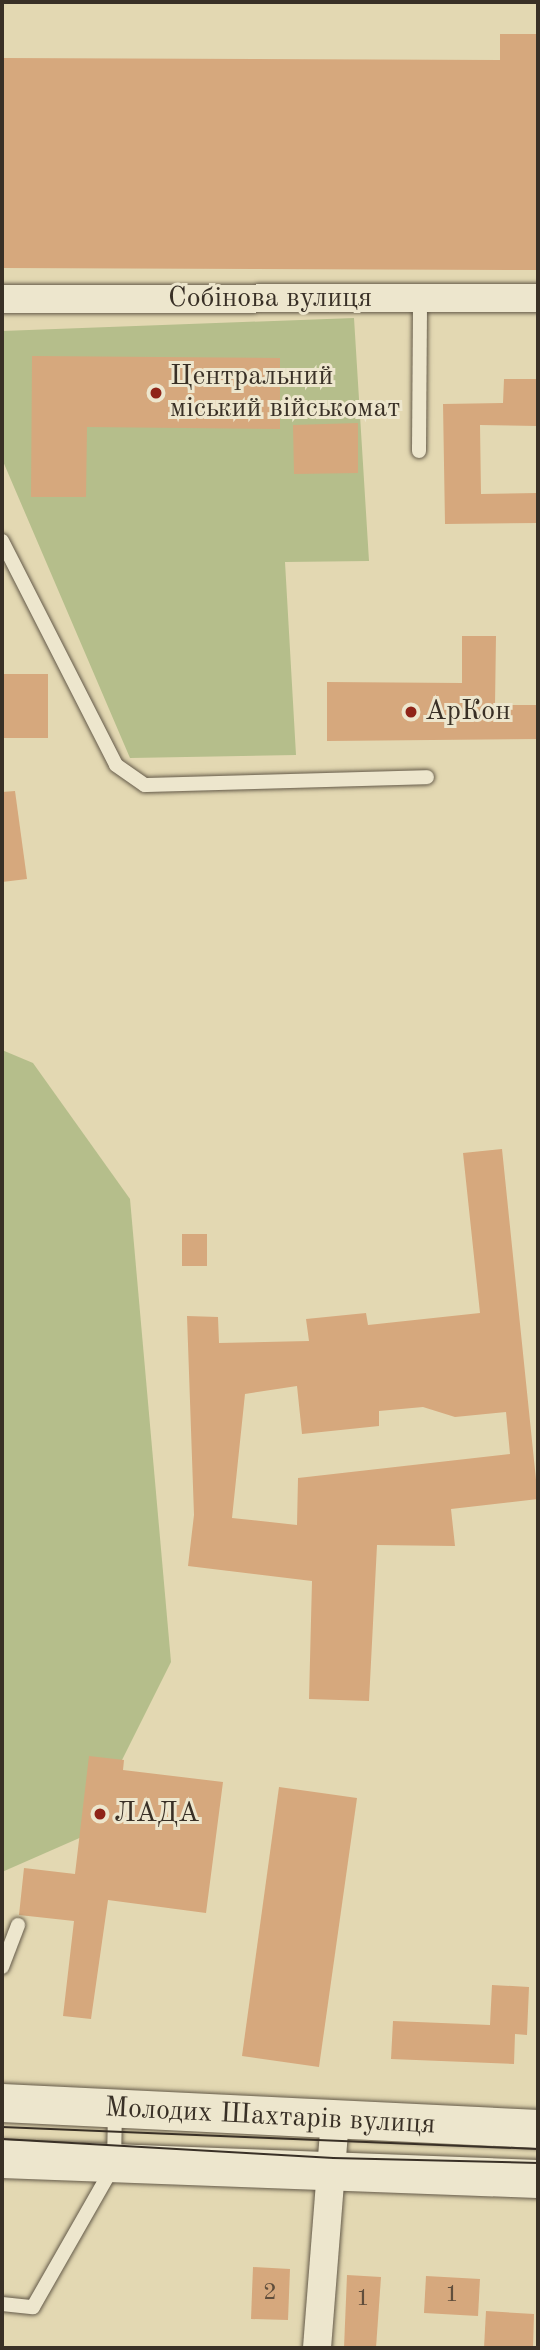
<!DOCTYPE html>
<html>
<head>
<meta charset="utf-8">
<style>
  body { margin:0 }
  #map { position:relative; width:540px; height:2350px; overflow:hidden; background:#e3d8b2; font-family:"Old Standard TT",serif }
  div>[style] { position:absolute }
  .green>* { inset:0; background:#b5be8b }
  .building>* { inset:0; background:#d6a87d }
  .roads { filter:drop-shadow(0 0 2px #645a49) drop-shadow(0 0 2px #645a49) }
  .service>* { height:14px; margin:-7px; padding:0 7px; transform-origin:7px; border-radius:7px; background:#ede6cd }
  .minor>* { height:28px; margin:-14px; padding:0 14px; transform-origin:14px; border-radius:14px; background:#ede6cd }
  .secondary>* { height:38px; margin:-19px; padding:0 19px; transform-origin:19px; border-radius:19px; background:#ede6cd }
  .tram>* { height:2px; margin:-1px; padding:0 1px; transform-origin:1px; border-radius:1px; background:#393026 }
  .dots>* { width:19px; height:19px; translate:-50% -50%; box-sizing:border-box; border:4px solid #ede6cd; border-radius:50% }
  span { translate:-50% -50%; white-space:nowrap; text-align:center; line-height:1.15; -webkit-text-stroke:6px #ede6cd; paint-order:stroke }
  .number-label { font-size:24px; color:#604e3c }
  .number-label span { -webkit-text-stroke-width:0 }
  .street-label { font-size:28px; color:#393026 }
  .poi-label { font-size:28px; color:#393026 }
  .left { translate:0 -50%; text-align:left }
  .frame { position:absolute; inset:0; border:4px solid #393026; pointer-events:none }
</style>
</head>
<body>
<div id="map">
  <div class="green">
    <div style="clip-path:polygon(354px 318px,369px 561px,285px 562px,296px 755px,130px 758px,2px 459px,2px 331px)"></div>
    <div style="clip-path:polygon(2px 1050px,33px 1063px,130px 1199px,171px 1662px,84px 1836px,2px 1872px)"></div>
  </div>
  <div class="building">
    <div style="clip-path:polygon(500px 34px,538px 34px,538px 270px,2px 268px,2px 58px,500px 60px)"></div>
    <div style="clip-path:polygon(32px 356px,280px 358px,280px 429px,87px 427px,86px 497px,31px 497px)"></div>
    <div style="clip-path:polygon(504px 379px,538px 379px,538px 426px,480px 425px,481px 494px,538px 493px,538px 523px,445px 524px,443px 404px,503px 403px)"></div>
    <div style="clip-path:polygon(358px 423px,358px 473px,294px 474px,293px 425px)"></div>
    <div style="clip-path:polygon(462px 636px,496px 636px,495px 705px,538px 705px,538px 739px,327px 741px,327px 682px,462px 683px)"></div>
    <div style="clip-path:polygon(2px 674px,48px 674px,48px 738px,2px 738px)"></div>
    <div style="clip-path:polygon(15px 791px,27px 879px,2px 882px,2px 792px)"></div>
    <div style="clip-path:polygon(evenodd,502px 1149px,538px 1499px,451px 1509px,455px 1546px,377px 1545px,369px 1701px,309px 1699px,312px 1581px,188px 1566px,194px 1515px,187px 1316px,218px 1317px,219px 1343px,309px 1341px,306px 1319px,366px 1313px,368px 1325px,480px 1313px,463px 1153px,502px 1149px,297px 1386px,302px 1434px,379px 1426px,379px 1411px,423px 1407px,455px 1417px,506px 1412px,510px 1454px,298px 1478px,297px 1525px,232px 1518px,245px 1394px,297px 1386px)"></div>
    <div style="clip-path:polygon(182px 1234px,207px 1234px,207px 1266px,182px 1266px)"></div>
    <div style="clip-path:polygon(89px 1756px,124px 1760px,123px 1770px,223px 1782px,206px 1913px,108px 1900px,91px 2019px,63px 2016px,74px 1921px,19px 1915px,24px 1868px,75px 1874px)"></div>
    <div style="clip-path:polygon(279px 1787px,357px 1798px,319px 2067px,242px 2056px)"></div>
    <div style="clip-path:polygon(492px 1985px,529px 1987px,527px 2035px,515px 2034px,514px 2064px,391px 2059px,393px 2021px,490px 2025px)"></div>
    <div style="clip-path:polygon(253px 2267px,290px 2269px,288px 2320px,251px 2319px)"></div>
    <div style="clip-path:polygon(347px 2275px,381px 2277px,376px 2348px,344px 2348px)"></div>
    <div style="clip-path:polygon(426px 2276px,480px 2279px,478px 2316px,424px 2313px)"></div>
    <div style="clip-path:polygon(486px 2311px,534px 2314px,533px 2348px,484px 2348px)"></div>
  </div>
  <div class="roads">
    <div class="service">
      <div style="left:419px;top:451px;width:152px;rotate:-89.6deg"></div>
      <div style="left:2px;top:541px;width:251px;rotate:63deg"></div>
      <div style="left:116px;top:765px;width:35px;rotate:35deg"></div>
      <div style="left:145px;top:785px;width:282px;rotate:-1.6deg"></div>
      <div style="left:2px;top:1967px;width:45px;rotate:-69.1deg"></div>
      <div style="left:2px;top:2304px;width:31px;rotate:6deg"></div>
      <div style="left:33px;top:2307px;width:163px;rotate:-60.3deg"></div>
      <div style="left:114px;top:2165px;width:56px;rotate:-89deg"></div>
    </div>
    <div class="minor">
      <div style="left:2px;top:299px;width:536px;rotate:-0.11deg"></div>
      <div style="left:317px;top:2348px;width:228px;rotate:-85.5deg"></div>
    </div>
    <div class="secondary">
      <div style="left:2px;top:2103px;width:537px;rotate:2.78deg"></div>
      <div style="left:2px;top:2159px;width:536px;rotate:2.14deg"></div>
    </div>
  </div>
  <div class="tram">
    <div style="left:2px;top:2127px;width:536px;rotate:2.35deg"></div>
    <div style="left:2px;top:2139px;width:332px;rotate:3.3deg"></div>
    <div style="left:333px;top:2158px;width:205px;rotate:1.4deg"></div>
  </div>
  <div class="dots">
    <div style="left:156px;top:393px;background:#8f2418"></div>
    <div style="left:411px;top:712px;background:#8f2418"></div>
    <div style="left:100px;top:1814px;background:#8f2418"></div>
  </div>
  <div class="number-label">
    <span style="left:270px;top:2294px">2</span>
    <span style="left:452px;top:2296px">1</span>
    <span style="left:363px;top:2300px">1</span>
  </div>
  <div class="street-label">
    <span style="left:270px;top:299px">Собінова вулиця</span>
    <span style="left:270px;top:2117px;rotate:3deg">Молодих Шахтарів вулиця</span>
  </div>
  <div class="poi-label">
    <span class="left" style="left:170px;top:393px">Центральний<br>міський військомат</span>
    <span class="left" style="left:425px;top:712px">АрКон</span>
    <span class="left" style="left:114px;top:1814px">ЛАДА</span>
  </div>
  <div class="frame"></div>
</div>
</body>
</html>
